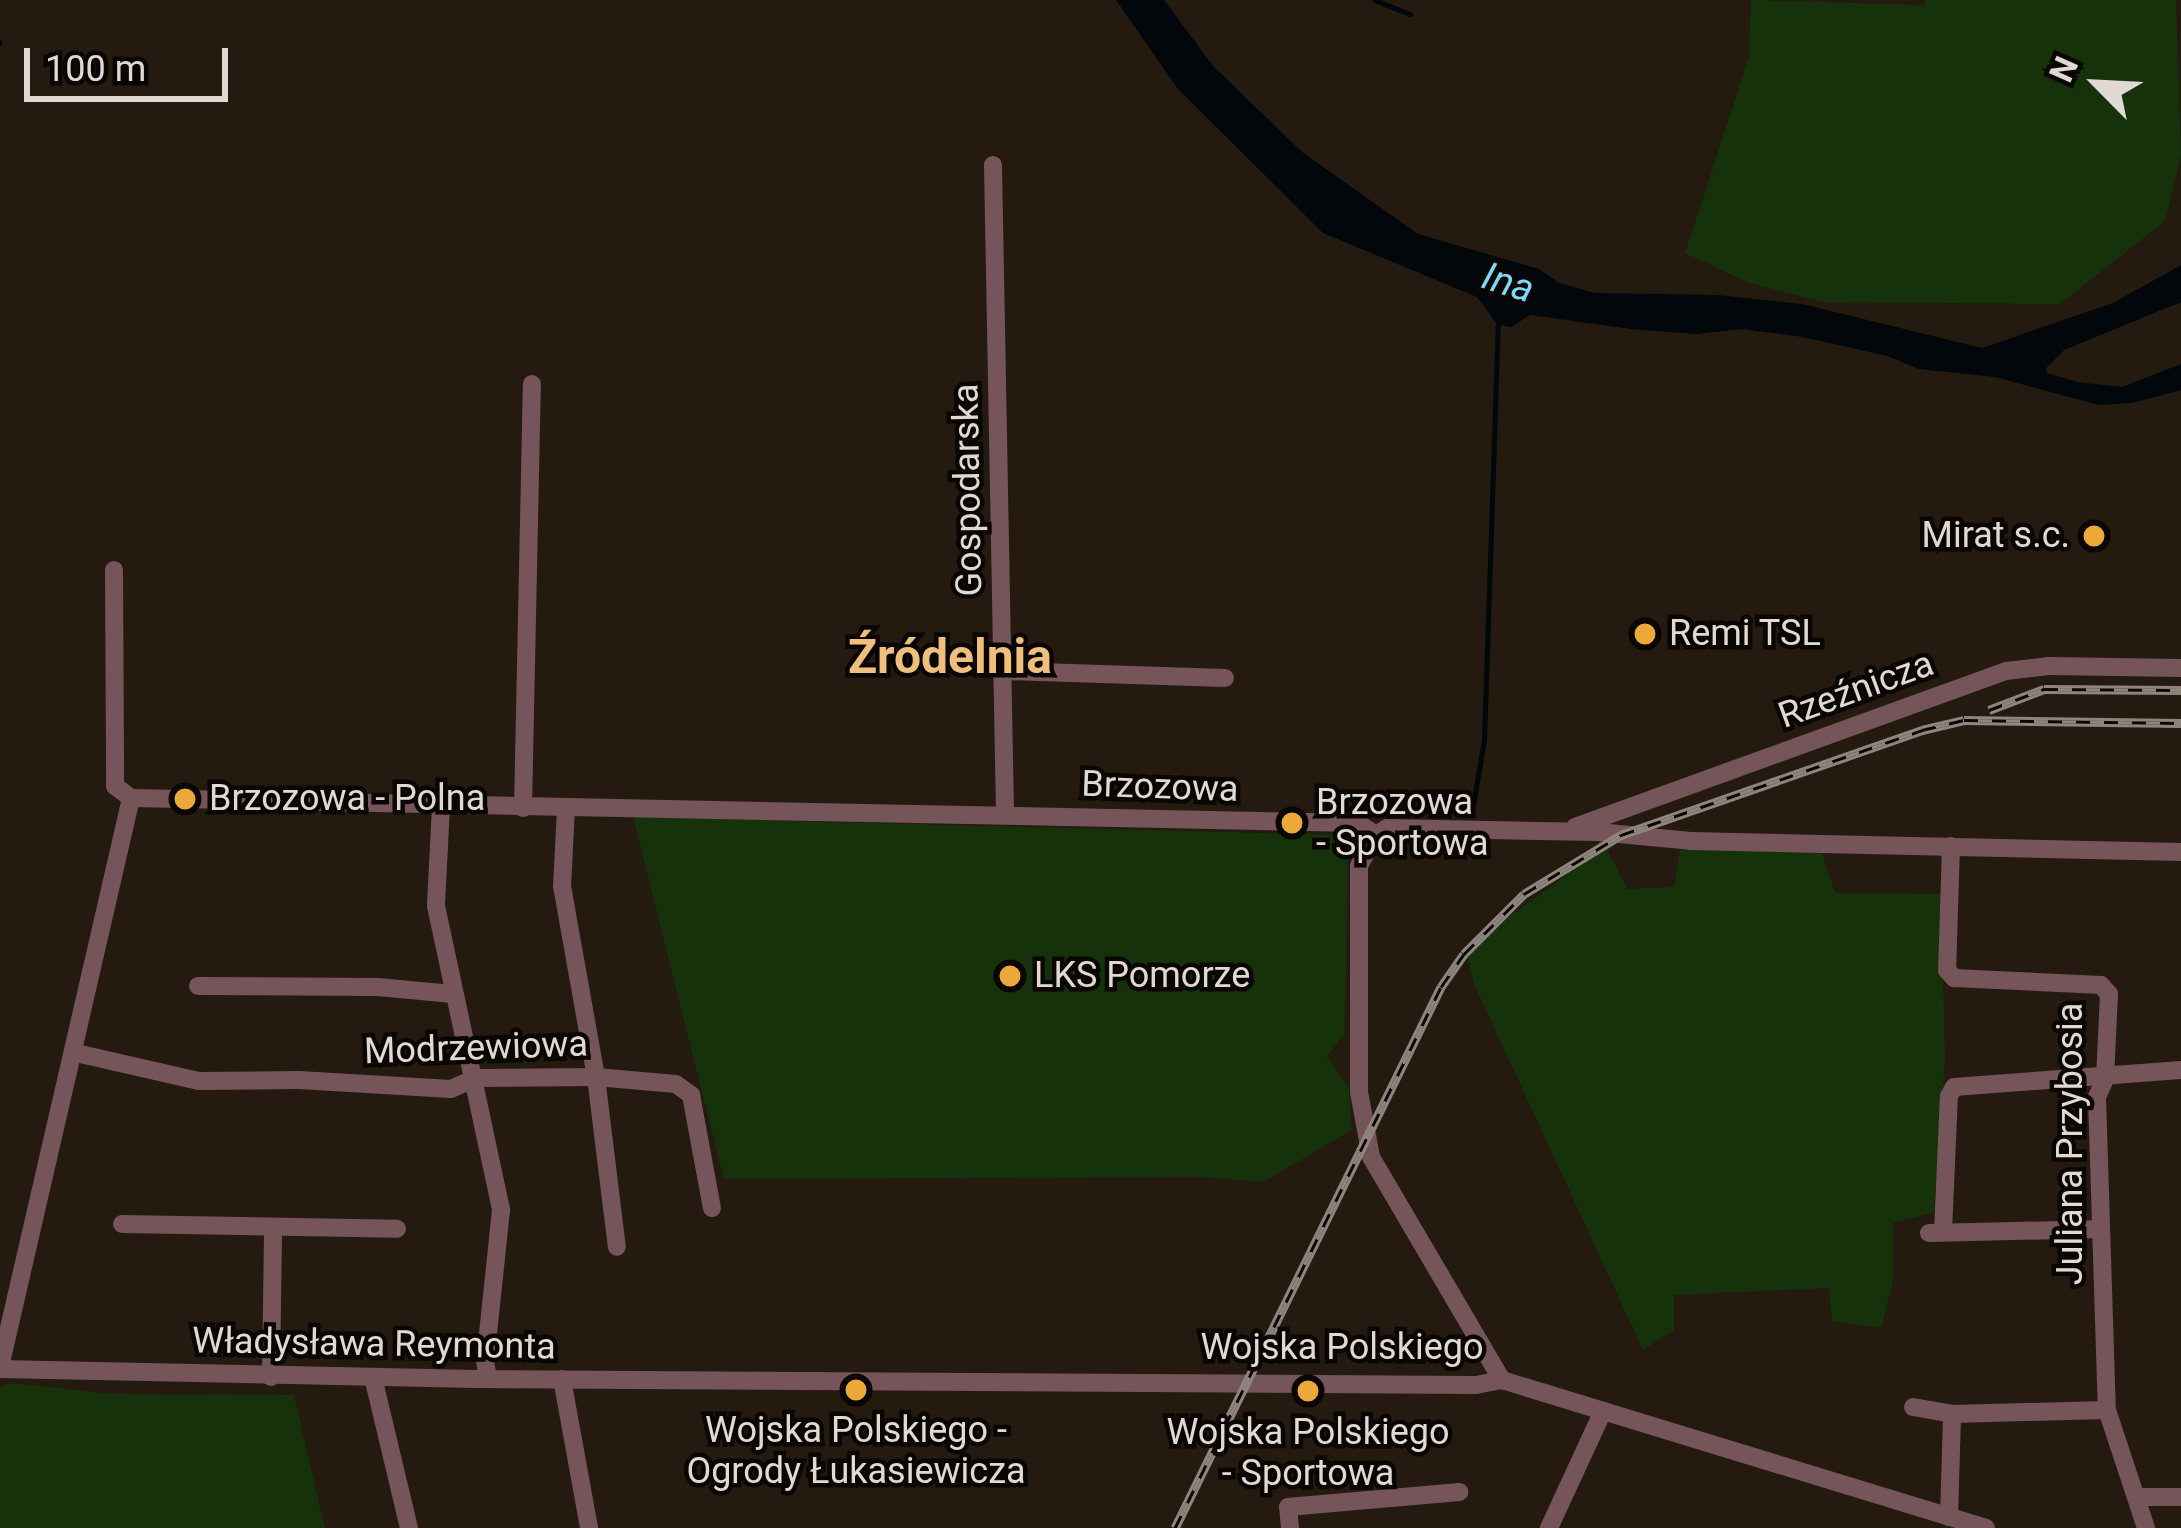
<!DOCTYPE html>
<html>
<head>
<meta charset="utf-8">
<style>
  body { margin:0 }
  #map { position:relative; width:2181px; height:1528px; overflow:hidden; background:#241a10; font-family:Roboto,sans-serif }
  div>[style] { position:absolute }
  .green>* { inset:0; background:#16320b }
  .water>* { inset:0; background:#01070b }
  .stream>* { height:4.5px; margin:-2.25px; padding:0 2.25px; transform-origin:2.25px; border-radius:2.25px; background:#01070b }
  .minor>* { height:18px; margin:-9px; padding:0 9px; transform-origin:9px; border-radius:9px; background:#75555a }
  .rail>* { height:9px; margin-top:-4.5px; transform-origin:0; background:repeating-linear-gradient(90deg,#0a0603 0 14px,#8e867e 0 28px); box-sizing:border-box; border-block:3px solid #8e867e }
  .dots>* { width:33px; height:33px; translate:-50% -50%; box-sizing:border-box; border:6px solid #0a0603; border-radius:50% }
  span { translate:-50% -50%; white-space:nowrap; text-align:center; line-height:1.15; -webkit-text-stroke:9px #0a0603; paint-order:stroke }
  .street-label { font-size:36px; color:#e0dad3 }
  .poi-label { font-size:36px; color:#e0dad3 }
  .right { translate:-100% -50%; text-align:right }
  .left { translate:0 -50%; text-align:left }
  .water-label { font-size:39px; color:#7adafc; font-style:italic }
  .district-label { font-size:48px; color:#efc07d; font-weight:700 }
  .north { position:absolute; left:2037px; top:24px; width:120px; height:120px; -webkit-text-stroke:9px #0a0603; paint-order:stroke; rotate:294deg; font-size:33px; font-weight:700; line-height:48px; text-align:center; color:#e0dad3 }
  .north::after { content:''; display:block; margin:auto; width:42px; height:54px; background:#e0dad3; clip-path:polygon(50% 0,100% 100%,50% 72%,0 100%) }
  .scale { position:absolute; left:24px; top:48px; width:204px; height:54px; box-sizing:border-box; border:6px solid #e0dad3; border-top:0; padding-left:15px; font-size:36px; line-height:42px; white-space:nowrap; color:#e0dad3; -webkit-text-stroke:9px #0a0603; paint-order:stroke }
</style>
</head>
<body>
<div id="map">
  <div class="green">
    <div style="clip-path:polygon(1751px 0,1924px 5px,1925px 0,2176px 0,2181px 156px,2165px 221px,2060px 304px,1823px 302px,1747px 282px,1685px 253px,1749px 57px)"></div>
    <div style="clip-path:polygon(633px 817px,1342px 835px,1341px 850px,1348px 859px,1345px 1033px,1327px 1056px,1349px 1088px,1352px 1130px,1263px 1182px,1204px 1177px,724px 1179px)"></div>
    <div style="clip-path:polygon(1606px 847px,1627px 889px,1674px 887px,1680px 850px,1820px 847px,1835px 893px,1941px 894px,1945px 1059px,1934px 1212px,1893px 1223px,1893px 1282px,1881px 1328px,1832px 1321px,1829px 1288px,1674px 1295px,1674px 1330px,1643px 1350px,1474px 984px,1465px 948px)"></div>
    <div style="clip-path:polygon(12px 1383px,114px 1394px,294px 1395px,325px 1528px,0 1528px,0 1387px)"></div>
  </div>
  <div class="water">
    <div style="clip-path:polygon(1116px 0,1164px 0,1213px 66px,1302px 152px,1418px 234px,1539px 269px,1559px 283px,1595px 293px,1718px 295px,1802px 304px,1982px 348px,2113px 303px,2181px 265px,2181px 302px,2064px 350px,2046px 368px,2047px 373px,2077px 382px,2122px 387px,2181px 364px,2181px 390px,2132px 403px,2099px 405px,1995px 377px,1919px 369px,1887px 356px,1803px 337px,1742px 329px,1696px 334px,1631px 329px,1530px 315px,1511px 327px,1498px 325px,1477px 297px,1323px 233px,1178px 89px)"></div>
  </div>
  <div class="stream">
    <div style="left:1375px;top:0;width:38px;rotate:22deg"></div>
    <div style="left:0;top:42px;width:1px;rotate:90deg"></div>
    <div style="left:1471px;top:816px;width:76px;rotate:-80.2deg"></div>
    <div style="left:1484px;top:741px;width:416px;rotate:-88.1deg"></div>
  </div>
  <div class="minor">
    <div style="left:993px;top:165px;width:648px;rotate:88.94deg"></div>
    <div style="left:114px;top:570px;width:216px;rotate:89.7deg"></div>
    <div style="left:115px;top:786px;width:20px;rotate:37deg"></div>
    <div style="left:131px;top:798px;width:1227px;rotate:1.17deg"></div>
    <div style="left:1358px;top:823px;width:22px;rotate:34deg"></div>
    <div style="left:1005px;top:671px;width:220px;rotate:1.8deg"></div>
    <div style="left:441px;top:806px;width:100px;rotate:92.9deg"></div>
    <div style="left:436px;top:906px;width:311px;rotate:77.9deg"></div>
    <div style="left:501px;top:1210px;width:152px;rotate:96deg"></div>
    <div style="left:485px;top:1361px;width:17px;rotate:80deg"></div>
    <div style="left:523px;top:808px;width:424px;rotate:-88.8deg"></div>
    <div style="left:566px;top:808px;width:78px;rotate:92.9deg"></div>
    <div style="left:562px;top:886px;width:194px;rotate:79.9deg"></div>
    <div style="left:596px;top:1077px;width:171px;rotate:83deg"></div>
    <div style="left:1575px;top:827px;width:458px;rotate:-19.9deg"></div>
    <div style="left:2006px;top:671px;width:43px;rotate:-6.6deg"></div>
    <div style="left:2049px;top:666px;width:132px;rotate:0.9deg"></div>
    <div style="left:1376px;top:835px;width:13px;rotate:-32deg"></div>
    <div style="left:1387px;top:828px;width:211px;rotate:1.1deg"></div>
    <div style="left:1598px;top:832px;width:93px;rotate:5.5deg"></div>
    <div style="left:1691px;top:841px;width:490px;rotate:1.3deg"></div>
    <div style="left:1376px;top:835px;width:35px;rotate:119deg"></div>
    <div style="left:1359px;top:866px;width:226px;rotate:90deg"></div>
    <div style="left:1359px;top:1092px;width:66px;rotate:79.5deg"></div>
    <div style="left:1371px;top:1157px;width:259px;rotate:59.6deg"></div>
    <div style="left:1951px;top:846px;width:124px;rotate:91.8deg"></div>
    <div style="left:1947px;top:970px;width:11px;rotate:49deg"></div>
    <div style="left:1954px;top:978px;width:147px;rotate:2.7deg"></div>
    <div style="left:2101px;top:985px;width:12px;rotate:48deg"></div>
    <div style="left:2109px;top:994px;width:85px;rotate:92.7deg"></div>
    <div style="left:2105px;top:1079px;width:20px;rotate:114deg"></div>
    <div style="left:2097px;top:1097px;width:313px;rotate:88.2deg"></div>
    <div style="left:2107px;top:1410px;width:124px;rotate:71.7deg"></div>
    <div style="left:198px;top:986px;width:180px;rotate:0.3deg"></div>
    <div style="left:378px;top:987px;width:75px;rotate:5.3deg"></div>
    <div style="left:76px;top:1053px;width:126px;rotate:12.8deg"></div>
    <div style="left:199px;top:1081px;width:100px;rotate:-0.6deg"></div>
    <div style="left:299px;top:1080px;width:152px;rotate:3.4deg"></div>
    <div style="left:451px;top:1089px;width:27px;rotate:-24deg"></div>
    <div style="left:476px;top:1078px;width:120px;rotate:-0.5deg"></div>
    <div style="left:596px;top:1077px;width:80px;rotate:5deg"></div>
    <div style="left:676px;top:1084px;width:19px;rotate:36deg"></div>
    <div style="left:691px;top:1095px;width:115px;rotate:79.5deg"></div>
    <div style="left:122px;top:1224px;width:275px;rotate:1deg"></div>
    <div style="left:1943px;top:1232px;width:136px;rotate:-87.5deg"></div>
    <div style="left:1949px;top:1096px;width:10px;rotate:-61deg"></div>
    <div style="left:1954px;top:1087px;width:228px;rotate:-4.3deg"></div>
    <div style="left:1929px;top:1233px;width:172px;rotate:-1.3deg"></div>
    <div style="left:0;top:1367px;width:584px;rotate:-77.03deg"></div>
    <div style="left:0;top:1369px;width:475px;rotate:1.2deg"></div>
    <div style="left:475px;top:1379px;width:1001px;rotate:0.34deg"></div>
    <div style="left:1476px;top:1385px;width:26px;rotate:-11deg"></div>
    <div style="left:1502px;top:1380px;width:506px;rotate:17deg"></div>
    <div style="left:271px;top:1377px;width:147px;rotate:-89.2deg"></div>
    <div style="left:373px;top:1377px;width:155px;rotate:76.6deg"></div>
    <div style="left:562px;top:1379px;width:151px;rotate:79.7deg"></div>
    <div style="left:1913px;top:1407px;width:40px;rotate:10deg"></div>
    <div style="left:1952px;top:1414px;width:155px;rotate:-1.5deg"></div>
    <div style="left:2140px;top:1497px;width:41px"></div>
    <div style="left:1949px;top:1517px;width:103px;rotate:-88.3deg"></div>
    <div style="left:1290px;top:1528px;width:21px;rotate:-95deg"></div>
    <div style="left:1288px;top:1507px;width:172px;rotate:-5deg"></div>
    <div style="left:1549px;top:1528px;width:129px;rotate:-65.2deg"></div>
  </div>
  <div class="rail">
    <div style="left:1989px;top:710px;width:59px;rotate:-20.9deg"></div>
    <div style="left:2044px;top:689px;width:137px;rotate:0.4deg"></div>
    <div style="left:1175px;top:1528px;width:603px;rotate:-63.82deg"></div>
    <div style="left:1441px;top:987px;width:40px;rotate:-55.1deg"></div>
    <div style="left:1464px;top:954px;width:85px;rotate:-45deg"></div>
    <div style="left:1524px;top:894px;width:114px;rotate:-31.3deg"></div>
    <div style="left:1621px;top:835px;width:319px;rotate:-19.2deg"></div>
    <div style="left:1922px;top:730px;width:43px;rotate:-13.4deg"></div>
    <div style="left:1964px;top:720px;width:217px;rotate:0.8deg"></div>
  </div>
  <div class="dots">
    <div style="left:2094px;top:536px;background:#eca93a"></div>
    <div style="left:1645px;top:634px;background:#eca93a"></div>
    <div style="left:185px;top:799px;background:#eca93a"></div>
    <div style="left:1292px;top:823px;background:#eca93a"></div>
    <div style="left:1010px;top:976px;background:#eca93a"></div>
    <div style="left:856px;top:1390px;background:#eca93a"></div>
    <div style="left:1308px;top:1391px;background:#eca93a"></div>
  </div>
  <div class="street-label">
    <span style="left:968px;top:490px;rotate:-91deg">Gospodarska</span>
    <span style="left:1856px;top:690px;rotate:-20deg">Rzeźnicza</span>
    <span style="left:1160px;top:787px;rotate:2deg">Brzozowa</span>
    <span style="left:476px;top:1048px;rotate:-2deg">Modrzewiowa</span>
    <span style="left:2071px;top:1144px;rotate:-90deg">Juliana Przybosia</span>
    <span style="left:374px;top:1344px;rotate:1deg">Władysława Reymonta</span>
    <span style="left:1342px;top:1348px">Wojska Polskiego</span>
  </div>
  <div class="poi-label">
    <span class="right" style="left:2070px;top:536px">Mirat s.c.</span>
    <span class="left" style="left:1669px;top:634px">Remi TSL</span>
    <span class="left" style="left:209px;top:799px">Brzozowa - Polna</span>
    <span class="left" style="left:1316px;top:823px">Brzozowa<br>- Sportowa</span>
    <span class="left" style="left:1034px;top:976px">LKS Pomorze</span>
    <span style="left:856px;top:1451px">Wojska Polskiego -<br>Ogrody Łukasiewicza</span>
    <span style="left:1308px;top:1453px">Wojska Polskiego<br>- Sportowa</span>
  </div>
  <div class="water-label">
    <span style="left:1508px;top:283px;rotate:18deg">Ina</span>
  </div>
  <div class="district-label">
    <span style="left:950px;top:657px">Źródelnia</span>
  </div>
  <div class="north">N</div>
  <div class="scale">100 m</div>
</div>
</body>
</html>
